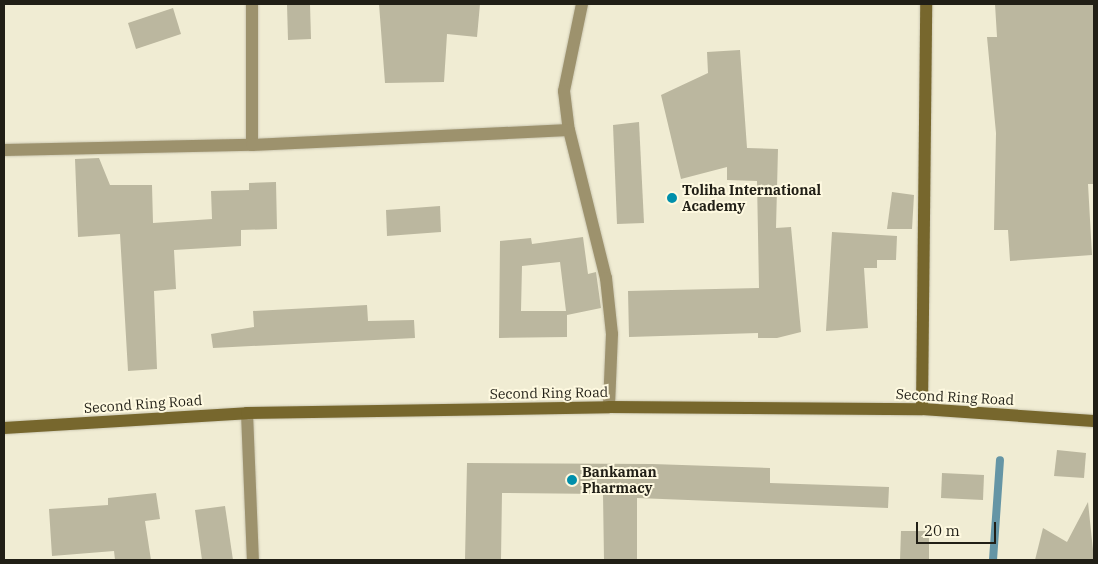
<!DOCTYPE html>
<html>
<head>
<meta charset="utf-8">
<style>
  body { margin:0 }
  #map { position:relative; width:1098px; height:564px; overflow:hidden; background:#f0ecd3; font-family:"IBM Plex Serif",serif }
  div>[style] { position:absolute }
  .stream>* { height:8px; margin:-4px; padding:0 4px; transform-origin:4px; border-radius:4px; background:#6595a5 }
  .building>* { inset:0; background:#bbb79f }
  .roads { filter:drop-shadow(0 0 1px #cbc7b1) drop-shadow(0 0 1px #cbc7b1) }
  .street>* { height:12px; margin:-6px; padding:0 6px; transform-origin:6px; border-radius:6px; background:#9d926d }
  .secondary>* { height:12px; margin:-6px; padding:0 6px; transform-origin:6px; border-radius:6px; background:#77672d }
  .dots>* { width:14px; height:14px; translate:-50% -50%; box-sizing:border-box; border:2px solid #fef9e0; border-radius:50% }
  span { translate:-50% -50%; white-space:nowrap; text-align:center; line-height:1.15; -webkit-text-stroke:4px #fef9e0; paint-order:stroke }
  .poi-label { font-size:14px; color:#211f16; font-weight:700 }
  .left { translate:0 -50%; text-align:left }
  .street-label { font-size:14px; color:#211f16 }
  .frame { position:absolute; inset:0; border:5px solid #211f16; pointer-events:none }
  .scale { position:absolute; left:916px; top:522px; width:80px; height:22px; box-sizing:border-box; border:2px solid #211f16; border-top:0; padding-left:6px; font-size:15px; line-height:18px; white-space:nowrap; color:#211f16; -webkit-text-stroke:4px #fef9e0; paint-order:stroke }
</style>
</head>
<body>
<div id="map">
  <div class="stream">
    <div style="left:993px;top:560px;width:100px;rotate:-86deg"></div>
  </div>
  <div class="building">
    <div style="clip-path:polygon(287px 4px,310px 4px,311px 39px,288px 40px)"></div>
    <div style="clip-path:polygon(379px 4px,480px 4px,477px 37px,447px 34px,444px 82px,385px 83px)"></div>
    <div style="clip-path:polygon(995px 4px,1094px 4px,1094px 184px,1088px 184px,1092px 255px,1010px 261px,1008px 230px,994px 230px,996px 133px,987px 37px,997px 37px)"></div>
    <div style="clip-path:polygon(173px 8px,181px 34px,136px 49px,128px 23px)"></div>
    <div style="clip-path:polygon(740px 50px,747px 148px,778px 149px,776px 228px,791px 227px,801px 332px,777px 338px,758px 338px,758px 333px,629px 337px,628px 291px,759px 288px,757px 181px,727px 180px,727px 167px,681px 179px,661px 95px,708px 73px,707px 52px)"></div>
    <div style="clip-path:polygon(639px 122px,644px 223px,617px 224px,613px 125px)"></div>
    <div style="clip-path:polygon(99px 158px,110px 185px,152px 185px,153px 223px,212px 219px,211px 191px,249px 190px,249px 183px,276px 182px,277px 229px,241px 230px,241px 246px,174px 250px,176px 289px,154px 291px,157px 369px,128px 371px,120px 234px,78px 237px,75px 159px)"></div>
    <div style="clip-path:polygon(892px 192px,914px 195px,912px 229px,887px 229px)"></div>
    <div style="clip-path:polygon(440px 206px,441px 232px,387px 236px,386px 210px)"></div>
    <div style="clip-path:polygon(832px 232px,897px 236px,896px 260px,877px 260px,877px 268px,864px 268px,868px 328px,826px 331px)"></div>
    <div style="clip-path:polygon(evenodd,583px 237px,588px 274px,596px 272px,601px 308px,567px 315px,567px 337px,499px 338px,500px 241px,531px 238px,532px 244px,583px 237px,560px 262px,566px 311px,521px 311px,522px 266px,560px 262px)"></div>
    <div style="clip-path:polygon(367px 305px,368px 321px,414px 320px,415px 338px,213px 348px,211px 334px,254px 327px,253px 311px)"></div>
    <div style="clip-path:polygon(1057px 450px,1086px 453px,1084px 478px,1054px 476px)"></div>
    <div style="clip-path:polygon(467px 463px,652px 464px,770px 468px,770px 483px,889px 487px,888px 508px,637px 498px,637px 560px,604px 560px,603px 494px,502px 493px,501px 560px,465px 560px)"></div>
    <div style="clip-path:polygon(942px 473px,984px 475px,983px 500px,941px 498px)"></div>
    <div style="clip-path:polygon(156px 493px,160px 519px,145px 521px,151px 560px,115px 560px,114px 551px,52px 556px,49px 509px,108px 505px,108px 498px)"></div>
    <div style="clip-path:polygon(1088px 502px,1094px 560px,1035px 560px,1043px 528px,1067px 542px)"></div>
    <div style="clip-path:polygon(225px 506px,233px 560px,202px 560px,195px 510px)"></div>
    <div style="clip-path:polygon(901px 531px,929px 531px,929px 560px,900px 560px)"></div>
  </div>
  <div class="roads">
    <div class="street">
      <div style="left:252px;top:4px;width:141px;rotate:90deg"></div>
      <div style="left:582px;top:4px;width:89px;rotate:101.7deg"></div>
      <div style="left:564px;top:91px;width:39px;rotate:83deg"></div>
      <div style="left:569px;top:130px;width:153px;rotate:76deg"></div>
      <div style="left:606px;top:278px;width:56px;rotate:83.9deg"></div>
      <div style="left:612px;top:334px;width:73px;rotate:92.4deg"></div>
      <div style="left:4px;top:150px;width:248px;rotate:-1.2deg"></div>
      <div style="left:252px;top:145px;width:317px;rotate:-2.7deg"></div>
      <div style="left:247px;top:413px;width:147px;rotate:87.7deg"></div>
    </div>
    <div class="secondary">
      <div style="left:922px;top:409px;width:405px;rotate:-89.4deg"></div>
      <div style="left:4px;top:428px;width:243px;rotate:-3.5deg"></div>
      <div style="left:247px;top:413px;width:362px;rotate:-0.9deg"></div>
      <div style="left:609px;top:407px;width:313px;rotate:0.4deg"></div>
      <div style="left:922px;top:409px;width:172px;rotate:4deg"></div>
    </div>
  </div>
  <div class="dots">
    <div style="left:672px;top:198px;background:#008fab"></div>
    <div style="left:572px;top:480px;background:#008fab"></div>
  </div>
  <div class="poi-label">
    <span class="left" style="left:682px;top:198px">Toliha International<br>Academy</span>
    <span class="left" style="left:582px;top:480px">Bankaman<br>Pharmacy</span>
  </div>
  <div class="street-label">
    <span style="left:549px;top:393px;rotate:-1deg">Second Ring Road</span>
    <span style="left:955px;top:397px;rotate:3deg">Second Ring Road</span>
    <span style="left:143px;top:404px;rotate:-4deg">Second Ring Road</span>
  </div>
  <div class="frame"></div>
  <div class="scale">20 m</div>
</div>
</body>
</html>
